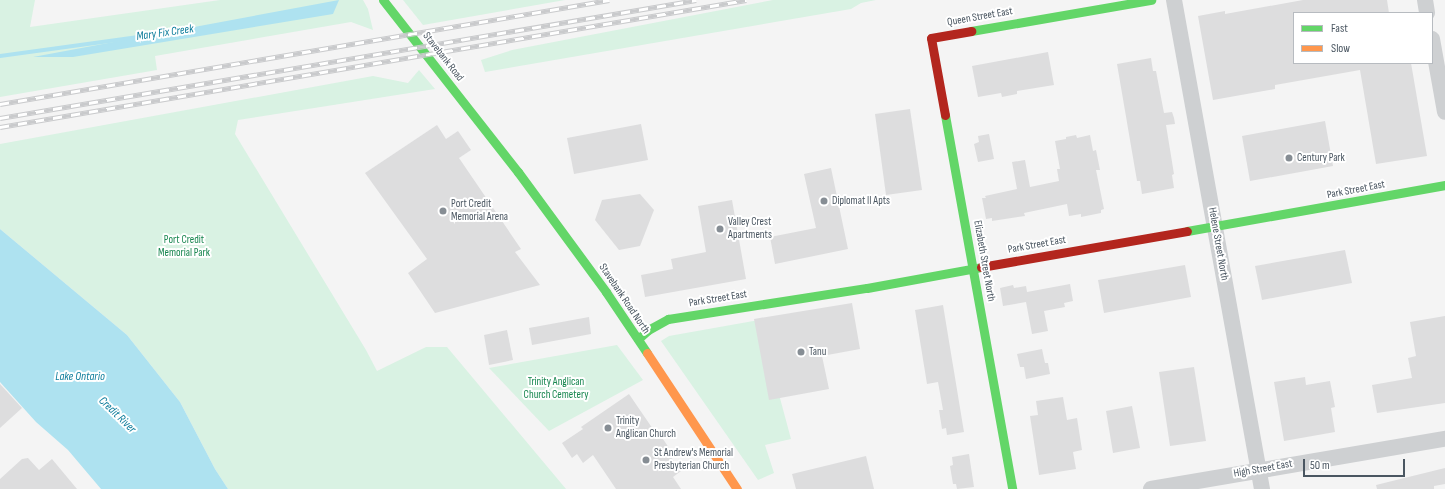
<!DOCTYPE html>
<html>
<head>
<meta charset="utf-8">
<style>
  body { margin:0 }
  #map { position:relative; width:1445px; height:489px; overflow:hidden; background:#f4f4f4; font-family:"Sofia Sans Condensed",sans-serif }
  div>[style] { position:absolute }
  .green>* { inset:0; background:#d9f2e3 }
  .water>* { inset:0; background:#aee2f0 }
  .stream>* { height:4px; margin:-2px; padding:0 2px; transform-origin:2px; border-radius:2px; background:#aee2f0 }
  .building>* { inset:0; background:#ddddde }
  .street>* { height:16px; margin:-8px; padding:0 8px; transform-origin:8px; border-radius:8px; background:#ced0d2 }
  .fast>* { height:9px; margin:-4.5px; padding:0 4.5px; transform-origin:4.5px; border-radius:4.5px; background:#63d668 }
  .slow>* { height:9px; margin:-4.5px; padding:0 4.5px; transform-origin:4.5px; border-radius:4.5px; background:#ff974d }
  .jam>* { height:9px; margin:-4.5px; padding:0 4.5px; transform-origin:4.5px; border-radius:4.5px; background:#b3261e }
  .rail>* { height:4.5px; margin-top:-2.25px; transform-origin:0; background:repeating-linear-gradient(90deg,#fff 0 9px,#c9cacc 0 18px); box-sizing:border-box; border-block:1px solid #c9cacc }
  .dots>* { width:11px; height:11px; translate:-50% -50%; box-sizing:border-box; border:2px solid #fff; border-radius:50% }
  span { translate:-50% -50%; white-space:nowrap; text-align:center; line-height:1.15; -webkit-text-stroke:4px #fff; paint-order:stroke }
  .street-label { font-size:11px; color:#4a5661 }
  .poi-label { font-size:11px; color:#4a5661 }
  .left { translate:0 -50%; text-align:left }
  .park-label { font-size:11px; color:#17864f }
  .water-label { font-size:12px; color:#0c7c9b; font-style:italic }
  .legend { position:absolute; left:1293px; top:12px; width:140px; height:52px; box-sizing:border-box; background:#fff; border:1px solid #b7bbc0; margin:0; padding:5px 7px; list-style:none; font-size:12px; color:#4a5661 }
  .legend li { display:flex; align-items:center; gap:8px; height:20px }
  .legend b { width:20px; border:1px solid #b7bbc0 }
  .scale { position:absolute; left:1303px; top:459px; width:102px; height:18px; box-sizing:border-box; border:2px solid #4a5661; border-top:0; padding-left:5px; font-size:12px; line-height:14px; white-space:nowrap; color:#4a5661; -webkit-text-stroke:3px #fff; paint-order:stroke }
</style>
</head>
<body>
<div id="map">
  <div class="green">
    <div style="clip-path:polygon(0 0,35px 0,30px 27px,220px 0,363px 0,368px 9px,373px 30px,351px 22px,155px 56px,157px 70px,0 97px)"></div>
    <div style="clip-path:polygon(403px 0,565px 0,423px 25px)"></div>
    <div style="clip-path:polygon(773px 0,876px 0,861px 3px,851px 9px,485px 72px,481px 60px,512px 50px)"></div>
    <div style="clip-path:polygon(419px 70px,435px 89px,238px 120px,235px 134px,366px 350px,377px 371px,426px 347px,447px 347px,566px 489px,228px 489px,215px 469px,180px 402px,127px 335px,0 229px,0 144px,373px 76px,408px 83px)"></div>
    <div style="clip-path:polygon(759px 320px,791px 439px,765px 445px,774px 473px,758px 480px,661px 341px,669px 336px)"></div>
    <div style="clip-path:polygon(617px 345px,643px 380px,549px 431px,489px 368px)"></div>
  </div>
  <div class="water">
    <div style="clip-path:polygon(339px 0,333px 14px,73px 57px,33px 57px)"></div>
    <div style="clip-path:polygon(0 229px,127px 335px,180px 402px,215px 469px,228px 489px,101px 489px,68px 450px,36px 422px,0 382px)"></div>
  </div>
  <div class="stream">
    <div style="left:0;top:56px;width:147px;rotate:-7.8deg"></div>
  </div>
  <div class="building">
    <div style="clip-path:polygon(1303px 0,1387px 0,1389px 13px,1294px 13px,1294px 63px,1411px 63px,1427px 156px,1376px 164px,1360px 70px,1275px 85px,1275px 89px,1213px 100px,1198px 16px,1225px 11px,1225px 14px)"></div>
    <div style="clip-path:polygon(1048px 52px,1054px 85px,1017px 91px,1017px 94px,1002px 97px,1001px 93px,978px 97px,972px 66px)"></div>
    <div style="clip-path:polygon(1151px 58px,1153px 71px,1156px 71px,1164px 113px,1172px 112px,1174px 118px,1175px 124px,1166px 125px,1174px 174px,1172px 175px,1174px 188px,1142px 194px,1140px 181px,1137px 181px,1117px 64px)"></div>
    <div style="clip-path:polygon(910px 109px,922px 190px,886px 195px,875px 114px)"></div>
    <div style="clip-path:polygon(1325px 121px,1333px 166px,1250px 181px,1242px 136px)"></div>
    <div style="clip-path:polygon(641px 124px,648px 160px,574px 174px,567px 138px)"></div>
    <div style="clip-path:polygon(437px 125px,446px 139px,458px 131px,471px 150px,459px 158px,521px 249px,515px 252px,540px 285px,435px 313px,408px 273px,427px 259px,365px 173px)"></div>
    <div style="clip-path:polygon(989px 134px,994px 159px,978px 162px,974px 144px,979px 142px,978px 136px)"></div>
    <div style="clip-path:polygon(1076px 135px,1077px 138px,1090px 135px,1093px 151px,1096px 150px,1100px 170px,1096px 170px,1104px 209px,1101px 210px,1101px 213px,1081px 217px,1081px 214px,1069px 216px,1067px 204px,1024px 213px,1025px 216px,992px 221px,992px 218px,986px 219px,982px 198px,986px 198px,985px 196px,1017px 189px,1012px 162px,1025px 160px,1030px 187px,1059px 181px,1057px 169px,1060px 169px,1055px 141px,1066px 139px,1066px 137px)"></div>
    <div style="clip-path:polygon(831px 168px,848px 249px,775px 264px,770px 237px,816px 228px,804px 174px)"></div>
    <div style="clip-path:polygon(640px 194px,654px 210px,640px 246px,619px 250px,595px 220px,602px 200px)"></div>
    <div style="clip-path:polygon(732px 200px,746px 279px,645px 297px,641px 275px,673px 269px,671px 259px,706px 252px,698px 206px)"></div>
    <div style="clip-path:polygon(1345px 250px,1352px 283px,1262px 300px,1255px 266px)"></div>
    <div style="clip-path:polygon(1185px 265px,1191px 297px,1104px 313px,1098px 280px)"></div>
    <div style="clip-path:polygon(1070px 284px,1073px 301px,1064px 303px,1065px 307px,1044px 311px,1048px 331px,1032px 334px,1026px 302px,1003px 306px,1000px 288px,1013px 285px,1014px 288px,1026px 286px,1027px 292px)"></div>
    <div style="clip-path:polygon(852px 303px,860px 349px,822px 356px,829px 389px,769px 400px,754px 319px)"></div>
    <div style="clip-path:polygon(943px 305px,964px 432px,947px 435px,946px 428px,942px 429px,939px 410px,943px 410px,938px 382px,927px 384px,915px 310px)"></div>
    <div style="clip-path:polygon(1445px 316px,1445px 403px,1377px 413px,1372px 385px,1412px 378px,1408px 358px,1416px 356px,1410px 322px)"></div>
    <div style="clip-path:polygon(589px 317px,591px 334px,532px 345px,529px 328px)"></div>
    <div style="clip-path:polygon(507px 330px,513px 360px,489px 365px,484px 335px)"></div>
    <div style="clip-path:polygon(1042px 349px,1045px 363px,1048px 363px,1050px 374px,1026px 379px,1024px 367px,1020px 367px,1017px 354px)"></div>
    <div style="clip-path:polygon(1194px 367px,1206px 441px,1170px 446px,1159px 372px)"></div>
    <div style="clip-path:polygon(1305px 377px,1306px 385px,1330px 381px,1335px 407px,1331px 408px,1335px 432px,1284px 441px,1274px 382px)"></div>
    <div style="clip-path:polygon(0 384px,22px 408px,0 428px)"></div>
    <div style="clip-path:polygon(629px 394px,657px 435px,659px 433px,669px 448px,666px 450px,681px 471px,673px 477px,681px 489px,616px 489px,593px 455px,583px 463px,577px 454px,572px 458px,562px 443px,583px 429px,581px 427px)"></div>
    <div style="clip-path:polygon(1063px 397px,1067px 420px,1077px 418px,1082px 450px,1073px 452px,1076px 469px,1039px 475px,1030px 416px,1038px 415px,1036px 401px)"></div>
    <div style="clip-path:polygon(1132px 406px,1140px 448px,1113px 453px,1106px 411px)"></div>
    <div style="clip-path:polygon(969px 454px,974px 487px,957px 489px,956px 484px,953px 484px,950px 466px,953px 465px,952px 457px)"></div>
    <div style="clip-path:polygon(866px 456px,874px 489px,796px 489px,792px 474px)"></div>
    <div style="clip-path:polygon(28px 458px,39px 470px,52px 459px,77px 489px,0 489px,0 479px,22px 459px)"></div>
    <div style="clip-path:polygon(1445px 468px,1445px 484px,1434px 486px,1434px 489px,1377px 489px,1376px 485px)"></div>
  </div>
  <div class="street">
    <div style="left:1174px;top:0;width:497px;rotate:79.8deg"></div>
    <div style="left:1425px;top:0;width:13px;rotate:81deg"></div>
    <div style="left:1432px;top:39px;width:74px;rotate:79.9deg"></div>
    <div style="left:1151px;top:489px;width:298px;rotate:-9.7deg"></div>
  </div>
  <div class="fast">
    <div style="left:383px;top:0;width:219px;rotate:51.9deg"></div>
    <div style="left:518px;top:172px;width:149px;rotate:53.7deg"></div>
    <div style="left:606px;top:292px;width:73px;rotate:56.1deg"></div>
    <div style="left:971px;top:31px;width:183px;rotate:-9.8deg"></div>
    <div style="left:945px;top:115px;width:380px;rotate:79.8deg"></div>
    <div style="left:1187px;top:231px;width:262px;rotate:-10.1deg"></div>
    <div style="left:638px;top:339px;width:13px;rotate:-42deg"></div>
    <div style="left:648px;top:330px;width:23px;rotate:-29deg"></div>
    <div style="left:668px;top:319px;width:201px;rotate:-8.9deg"></div>
    <div style="left:867px;top:288px;width:116px;rotate:-10.4deg"></div>
  </div>
  <div class="slow">
    <div style="left:647px;top:353px;width:163px;rotate:56.5deg"></div>
  </div>
  <div class="jam">
    <div style="left:945px;top:115px;width:78px;rotate:-100.3deg"></div>
    <div style="left:931px;top:38px;width:41px;rotate:-9.9deg"></div>
    <div style="left:981px;top:267px;width:209px;rotate:-9.9deg"></div>
  </div>
  <div class="rail">
    <div style="left:0;top:104px;width:618px;rotate:-9.69deg"></div>
    <div style="left:0;top:118px;width:706px;rotate:-9.62deg"></div>
    <div style="left:0;top:127px;width:757px;rotate:-9.66deg"></div>
  </div>
  <div class="dots">
    <div style="left:1289px;top:158px;background:#868d94"></div>
    <div style="left:824px;top:201px;background:#868d94"></div>
    <div style="left:443px;top:211px;background:#868d94"></div>
    <div style="left:720px;top:229px;background:#868d94"></div>
    <div style="left:801px;top:352px;background:#868d94"></div>
    <div style="left:608px;top:428px;background:#868d94"></div>
    <div style="left:646px;top:460px;background:#868d94"></div>
  </div>
  <div class="street-label">
    <span style="left:980px;top:17px;rotate:-10deg">Queen Street East</span>
    <span style="left:443px;top:57px;rotate:52deg">Stavebank Road</span>
    <span style="left:1356px;top:190px;rotate:-11deg">Park Street East</span>
    <span style="left:1218px;top:244px;rotate:80deg">Helene Street North</span>
    <span style="left:1037px;top:245px;rotate:-10deg">Park Street East</span>
    <span style="left:984px;top:261px;rotate:80deg">Elizabeth Street North</span>
    <span style="left:624px;top:299px;rotate:56deg">Stavebank Road North</span>
    <span style="left:718px;top:299px;rotate:-9deg">Park Street East</span>
    <span style="left:1263px;top:469px;rotate:-10deg">High Street East</span>
  </div>
  <div class="poi-label">
    <span class="left" style="left:1297px;top:158px">Century Park</span>
    <span class="left" style="left:832px;top:201px">Diplomat II Apts</span>
    <span class="left" style="left:451px;top:211px">Port Credit<br>Memorial Arena</span>
    <span class="left" style="left:728px;top:229px">Valley Crest<br>Apartments</span>
    <span class="left" style="left:809px;top:352px">Tanu</span>
    <span class="left" style="left:616px;top:428px">Trinity<br>Anglican Church</span>
    <span class="left" style="left:654px;top:460px">St Andrew's Memorial<br>Presbyterian Church</span>
  </div>
  <div class="park-label">
    <span style="left:184px;top:247px">Port Credit<br>Memorial Park</span>
    <span style="left:556px;top:389px">Trinity Anglican<br>Church Cemetery</span>
  </div>
  <div class="water-label">
    <span style="left:165px;top:33px;rotate:-8deg">Mary Fix Creek</span>
    <span style="left:80px;top:377px">Lake Ontario</span>
    <span style="left:117px;top:415px;rotate:44deg">Credit River</span>
  </div>
  <ul class="legend">
  <li><b style="height:5px;background:#63d668"></b>Fast</li>
  <li><b style="height:5px;background:#ff974d"></b>Slow</li>
  </ul>
  <div class="scale">50 m</div>
</div>
</body>
</html>
